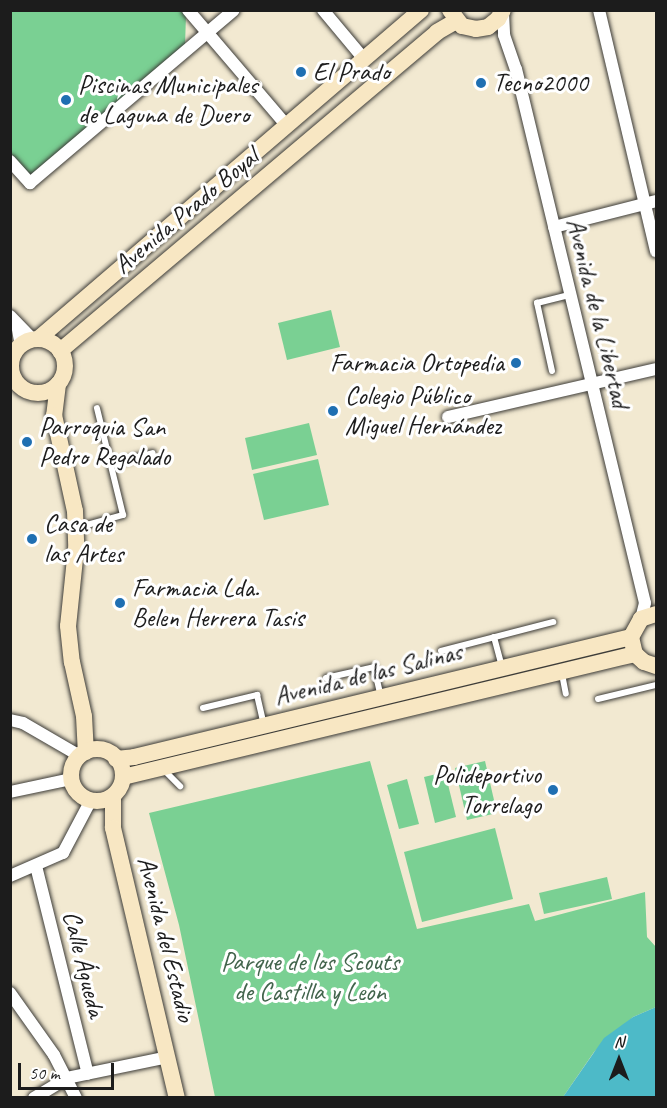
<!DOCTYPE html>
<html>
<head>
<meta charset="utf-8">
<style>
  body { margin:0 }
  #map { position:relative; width:667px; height:1108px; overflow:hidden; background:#f2e9d1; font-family:Caveat,sans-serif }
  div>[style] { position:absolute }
  .green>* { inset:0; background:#7ad093 }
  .water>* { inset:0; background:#4dbac8 }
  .roads { filter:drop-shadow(0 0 2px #3c3b37) drop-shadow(0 0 2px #3c3b37) }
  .lane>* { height:6px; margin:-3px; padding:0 3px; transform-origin:3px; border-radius:3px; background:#fff }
  .street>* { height:12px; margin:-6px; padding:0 6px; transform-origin:6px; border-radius:6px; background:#fff }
  .secondary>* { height:16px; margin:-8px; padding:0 8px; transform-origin:8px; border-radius:8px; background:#f8e7c3 }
  .secondary>.ring { margin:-8px; padding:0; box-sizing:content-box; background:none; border:16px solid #f8e7c3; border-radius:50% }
  .dots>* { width:16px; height:16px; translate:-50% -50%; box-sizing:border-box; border:3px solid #fff; border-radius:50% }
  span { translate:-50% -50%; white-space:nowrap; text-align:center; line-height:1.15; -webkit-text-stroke:6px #fff; paint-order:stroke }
  .poi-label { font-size:26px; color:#1c1c1c }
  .left { translate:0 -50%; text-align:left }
  .right { translate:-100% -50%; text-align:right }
  .street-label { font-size:26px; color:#1c1c1c }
  .park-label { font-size:26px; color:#42644c }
  .frame { position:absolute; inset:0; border:12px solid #1c1c1c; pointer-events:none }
  .north { position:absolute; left:589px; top:1030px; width:60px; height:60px; -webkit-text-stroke:4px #fff; paint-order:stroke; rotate:0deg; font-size:16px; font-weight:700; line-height:24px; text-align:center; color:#1c1c1c }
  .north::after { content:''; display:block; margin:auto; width:21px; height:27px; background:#1c1c1c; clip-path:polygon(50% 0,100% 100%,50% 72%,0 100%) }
  .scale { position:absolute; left:18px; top:1063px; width:96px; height:27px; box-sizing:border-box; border:3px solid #1c1c1c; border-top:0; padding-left:8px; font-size:18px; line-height:21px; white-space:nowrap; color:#1c1c1c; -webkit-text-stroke:4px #fff; paint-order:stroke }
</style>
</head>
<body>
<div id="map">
  <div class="green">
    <div style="clip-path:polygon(10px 11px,183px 11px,186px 15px,185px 46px,30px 177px,11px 155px)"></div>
    <div style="clip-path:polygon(331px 310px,340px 347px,287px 360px,278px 323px)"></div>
    <div style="clip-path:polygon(309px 423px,317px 455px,252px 470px,245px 438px)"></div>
    <div style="clip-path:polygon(318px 459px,329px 505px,264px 520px,253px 474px)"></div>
    <div style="clip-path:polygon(370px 761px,417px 929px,529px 904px,535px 921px,645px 892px,647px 937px,656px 947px,656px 1007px,633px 1017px,594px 1052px,563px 1097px,215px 1097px,179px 925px,149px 813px)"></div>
    <div style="clip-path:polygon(485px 761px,497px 813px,467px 820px,455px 768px)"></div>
    <div style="clip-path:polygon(445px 772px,456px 817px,435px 823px,424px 777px)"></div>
    <div style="clip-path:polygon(407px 779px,419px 824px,399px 829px,387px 785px)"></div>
    <div style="clip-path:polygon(495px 828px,513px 899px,422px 922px,404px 852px)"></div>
    <div style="clip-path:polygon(607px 877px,612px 899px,544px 914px,539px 893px)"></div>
  </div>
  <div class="water">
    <div style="clip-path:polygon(656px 1007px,656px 1097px,563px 1097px,604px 1038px,633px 1017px)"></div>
  </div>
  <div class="roads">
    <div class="lane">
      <div style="left:552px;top:371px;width:70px;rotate:-102.4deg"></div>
      <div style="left:537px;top:303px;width:34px;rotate:-14deg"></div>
      <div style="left:111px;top:464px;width:43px;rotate:-14.7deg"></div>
      <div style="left:76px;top:528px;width:49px;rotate:-15.5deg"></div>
      <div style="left:123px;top:515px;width:110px;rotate:-103.7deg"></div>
      <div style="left:494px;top:637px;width:30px;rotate:75deg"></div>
      <div style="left:441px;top:651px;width:116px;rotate:-14.5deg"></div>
      <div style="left:562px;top:674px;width:20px;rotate:79deg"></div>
      <div style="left:326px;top:678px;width:49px;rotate:-12.9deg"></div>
      <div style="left:374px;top:667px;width:31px;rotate:77deg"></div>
      <div style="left:598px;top:699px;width:60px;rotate:-13.6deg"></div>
      <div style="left:203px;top:708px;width:56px;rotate:-13.5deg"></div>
      <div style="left:257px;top:695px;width:31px;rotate:77deg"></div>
      <div style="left:164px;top:770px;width:23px;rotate:45deg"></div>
    </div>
    <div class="street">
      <div style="left:188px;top:10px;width:153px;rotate:49.5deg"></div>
      <div style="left:323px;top:10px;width:64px;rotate:50.1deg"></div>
      <div style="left:599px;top:10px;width:248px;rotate:76.7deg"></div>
      <div style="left:503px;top:13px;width:22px;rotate:87deg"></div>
      <div style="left:504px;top:35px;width:36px;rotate:71deg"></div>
      <div style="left:516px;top:69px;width:549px;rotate:76.42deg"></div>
      <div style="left:645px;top:603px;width:16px;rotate:104deg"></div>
      <div style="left:10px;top:161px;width:30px;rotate:48deg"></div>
      <div style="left:30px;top:183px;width:267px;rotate:-40.3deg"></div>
      <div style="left:554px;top:227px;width:105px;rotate:-14.3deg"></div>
      <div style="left:10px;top:316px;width:33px;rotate:46deg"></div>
      <div style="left:17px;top:324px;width:22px;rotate:80deg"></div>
      <div style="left:448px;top:417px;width:213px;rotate:-13deg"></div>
      <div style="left:10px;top:720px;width:13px;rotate:13deg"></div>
      <div style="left:23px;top:723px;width:66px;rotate:30.1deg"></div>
      <div style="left:10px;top:792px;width:62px;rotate:-12deg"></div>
      <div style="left:36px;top:866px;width:214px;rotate:76deg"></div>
      <div style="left:10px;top:876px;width:58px;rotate:-23.5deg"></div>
      <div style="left:63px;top:853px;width:60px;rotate:-62.2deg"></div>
      <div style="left:10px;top:993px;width:76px;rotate:54.6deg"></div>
      <div style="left:54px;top:1055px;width:48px;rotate:62.9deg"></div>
      <div style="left:34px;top:1098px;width:39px;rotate:-31deg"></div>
      <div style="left:67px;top:1078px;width:103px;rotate:-11.7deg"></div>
    </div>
    <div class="secondary">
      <div style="left:450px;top:10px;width:20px;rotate:53deg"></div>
      <div style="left:462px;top:26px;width:14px;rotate:12deg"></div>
      <div style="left:476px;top:29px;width:12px;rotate:-9deg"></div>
      <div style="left:488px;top:27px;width:13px;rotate:-39deg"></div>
      <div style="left:498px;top:19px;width:10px;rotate:-61deg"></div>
      <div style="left:38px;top:339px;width:505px;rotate:-40.66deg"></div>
      <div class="ring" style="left:11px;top:339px;width:38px;height:38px"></div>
      <div style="left:60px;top:351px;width:494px;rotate:-40.2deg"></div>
      <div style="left:437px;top:32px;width:22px;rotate:-30deg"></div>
      <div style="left:58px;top:384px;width:31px;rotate:97deg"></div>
      <div style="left:54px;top:415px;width:98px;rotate:77.7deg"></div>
      <div style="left:75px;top:511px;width:38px;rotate:88deg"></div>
      <div style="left:76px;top:549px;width:77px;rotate:95.9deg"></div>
      <div style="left:68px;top:626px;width:36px;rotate:84deg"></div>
      <div style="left:72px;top:662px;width:55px;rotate:77.5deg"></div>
      <div style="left:84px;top:716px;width:36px;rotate:87deg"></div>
      <div style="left:656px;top:614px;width:16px;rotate:162deg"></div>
      <div style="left:641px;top:619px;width:21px;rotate:119deg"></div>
      <div style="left:631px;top:637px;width:17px;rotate:77deg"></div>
      <div style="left:635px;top:654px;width:12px;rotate:42deg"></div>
      <div style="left:644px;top:662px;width:13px;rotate:18deg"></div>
      <div class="ring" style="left:71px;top:749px;width:36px;height:36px"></div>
      <div style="left:116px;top:759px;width:18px;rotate:-6deg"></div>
      <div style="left:134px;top:757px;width:511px;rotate:-13.57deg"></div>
      <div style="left:123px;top:777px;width:527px;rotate:-13.51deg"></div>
      <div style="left:113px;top:796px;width:32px;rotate:90deg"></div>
      <div style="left:113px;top:828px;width:277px;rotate:76.7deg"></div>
    </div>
  </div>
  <div class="dots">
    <div style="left:301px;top:72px;background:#1f6fb2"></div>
    <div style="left:481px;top:83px;background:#1f6fb2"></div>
    <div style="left:66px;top:100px;background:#1f6fb2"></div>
    <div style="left:516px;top:363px;background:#1f6fb2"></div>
    <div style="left:333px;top:411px;background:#1f6fb2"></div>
    <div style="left:27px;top:442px;background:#1f6fb2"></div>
    <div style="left:32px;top:539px;background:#1f6fb2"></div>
    <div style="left:120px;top:603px;background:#1f6fb2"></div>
    <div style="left:553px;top:790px;background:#1f6fb2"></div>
  </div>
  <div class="poi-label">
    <span class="left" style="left:313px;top:72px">El Prado</span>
    <span class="left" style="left:493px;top:83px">Tecno2000</span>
    <span class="left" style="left:78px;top:100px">Piscinas Municipales<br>de Laguna de Duero</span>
    <span class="right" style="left:504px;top:363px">Farmacia Ortopedia</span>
    <span class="left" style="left:345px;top:411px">Colegio Público<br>Miguel Hernández</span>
    <span class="left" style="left:39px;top:442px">Parroquia San<br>Pedro Regalado</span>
    <span class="left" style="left:44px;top:539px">Casa de<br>las Artes</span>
    <span class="left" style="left:132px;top:603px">Farmacia Lda.<br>Belen Herrera Tasis</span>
    <span class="right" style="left:541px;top:790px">Polideportivo<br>Torrelago</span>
  </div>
  <div class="street-label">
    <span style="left:186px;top:211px;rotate:-40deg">Avenida Prado Boyal</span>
    <span style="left:598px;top:313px;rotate:76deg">Avenida de la Libertad</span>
    <span style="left:368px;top:674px;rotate:-14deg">Avenida de las Salinas</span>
    <span style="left:166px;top:939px;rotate:76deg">Avenida del Estadio</span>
    <span style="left:84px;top:964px;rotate:76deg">Calle Águeda</span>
  </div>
  <div class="park-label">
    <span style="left:310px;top:977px">Parque de los Scouts<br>de Castilla y León</span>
  </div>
  <div class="frame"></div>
  <div class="north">N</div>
  <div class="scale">50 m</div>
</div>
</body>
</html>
